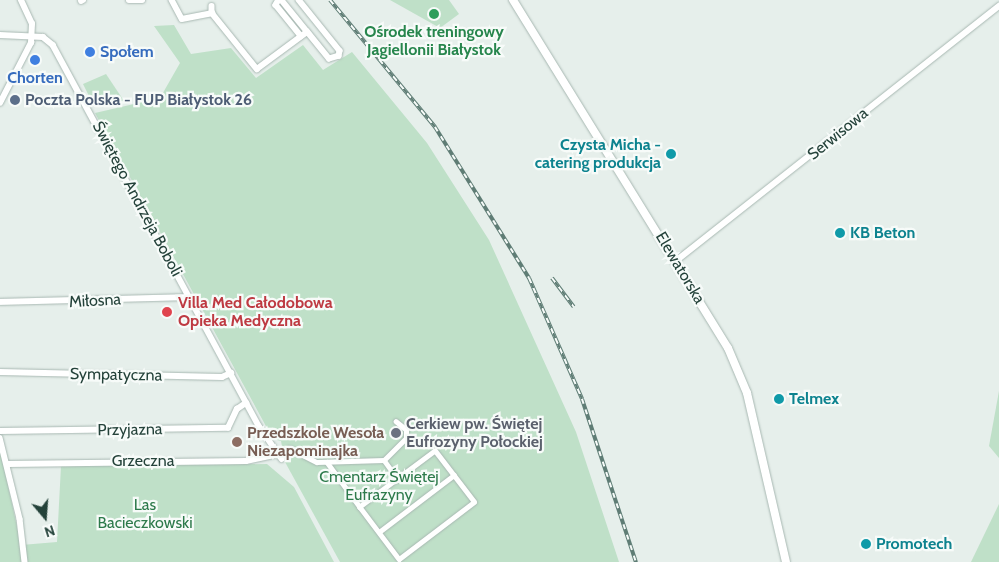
<!DOCTYPE html>
<html>
<head>
<meta charset="utf-8">
<style>
  body { margin:0 }
  #map { position:relative; width:999px; height:562px; overflow:hidden; background:#e6efeb; font-family:Cabin,sans-serif }
  div>[style] { position:absolute }
  .green>* { inset:0; background:#bfe0c8 }
  .roads { filter:drop-shadow(0 0 1px #a8b8b2) drop-shadow(0 0 1px #a8b8b2) }
  .pedestrian>* { height:4.5px; margin:-2.25px; padding:0 2.25px; transform-origin:2.25px; border-radius:2.25px; background:#fff }
  .minor>* { height:5.5px; margin:-2.75px; padding:0 2.75px; transform-origin:2.75px; border-radius:2.75px; background:#fff }
  .tertiary>* { height:8px; margin:-4px; padding:0 4px; transform-origin:4px; border-radius:4px; background:#fff }
  .rail>* { height:4px; margin-top:-2px; transform-origin:0; background:repeating-linear-gradient(90deg,#f7fbf9 0 5.5px,#5f7d75 0 11px); box-sizing:border-box; border-block:1px solid #5f7d75 }
  .dots>* { width:14px; height:14px; translate:-50% -50%; box-sizing:border-box; border:2px solid #f7fbf9; border-radius:50% }
  span { translate:-50% -50%; white-space:nowrap; text-align:center; line-height:1.15; -webkit-text-stroke:4.5px #f7fbf9; paint-order:stroke }
  .leisure-label { font-size:16px; color:#27864d; font-weight:700 }
  .shop-label { font-size:16px; color:#366cbe; font-weight:700 }
  .left { translate:0 -50%; text-align:left }
  .service-label { font-size:16px; color:#4e5e75; font-weight:700 }
  .street-label { font-size:16px; color:#24423a }
  .culture-label { font-size:16px; color:#0d838f; font-weight:700 }
  .right { translate:-100% -50%; text-align:right }
  .health-label { font-size:16px; color:#be3a42; font-weight:700 }
  .worship-label { font-size:16px; color:#5b616d; font-weight:700 }
  .education-label { font-size:16px; color:#785e54; font-weight:700 }
  .park-label { font-size:16px; color:#2d7a4b }
  .north { position:absolute; left:20px; top:492px; width:50px; height:50px; -webkit-text-stroke:4px #f7fbf9; paint-order:stroke; rotate:162deg; font-size:14px; font-weight:700; line-height:20px; text-align:center; color:#24423a }
  .north::after { content:''; display:block; margin:auto; width:18px; height:22px; background:#24423a; clip-path:polygon(50% 0,100% 100%,50% 72%,0 100%) }
</style>
</head>
<body>
<div id="map">
  <div class="green">
    <div style="clip-path:polygon(390px 0,449px 0,459px 14px,440px 28px)"></div>
    <div style="clip-path:polygon(174px 25px,191px 54px,231px 48px,256px 78px,303px 45px,323px 70px,352px 52px,427px 143px,489px 240px,576px 432px,619px 562px,340px 562px,285px 462px,281px 441px,273px 439px,95px 113px,160px 98px,180px 63px,154px 26px)"></div>
    <div style="clip-path:polygon(106px 74px,124px 101px,94px 106px,83px 84px)"></div>
    <div style="clip-path:polygon(999px 391px,999px 458px,989px 446px)"></div>
    <div style="clip-path:polygon(0 449px,21px 545px,57px 542px,61px 466px,267px 464px,294px 487px,334px 562px,0 562px)"></div>
    <div style="clip-path:polygon(999px 504px,999px 562px,971px 562px)"></div>
  </div>
  <div class="roads">
    <div class="pedestrian">
      <div style="left:289px;top:448px;width:31px;rotate:27deg"></div>
      <div style="left:317px;top:462px;width:67px;rotate:-1.7deg"></div>
      <div style="left:384px;top:460px;width:24px;rotate:54deg"></div>
      <div style="left:384px;top:460px;width:31px;rotate:-45deg"></div>
      <div style="left:406px;top:438px;width:8px;rotate:-90deg"></div>
      <div style="left:406px;top:430px;width:13px;rotate:-141deg"></div>
      <div style="left:327px;top:462px;width:56px;rotate:53.7deg"></div>
      <div style="left:360px;top:507px;width:65px;rotate:53.1deg"></div>
      <div style="left:399px;top:559px;width:94px;rotate:-37.2deg"></div>
      <div style="left:474px;top:502px;width:64px;rotate:-127.4deg"></div>
      <div style="left:435px;top:451px;width:94px;rotate:143.3deg"></div>
      <div style="left:379px;top:532px;width:94px;rotate:-37.2deg"></div>
    </div>
    <div class="minor">
      <div style="left:129px;top:0;width:13px"></div>
      <div style="left:172px;top:0;width:21px;rotate:62deg"></div>
      <div style="left:182px;top:19px;width:31px;rotate:-11deg"></div>
      <div style="left:279px;top:0;width:6px;rotate:121deg"></div>
      <div style="left:276px;top:5px;width:40px;rotate:51deg"></div>
      <div style="left:299px;top:0;width:65px;rotate:51.2deg"></div>
      <div style="left:340px;top:51px;width:5px;rotate:101deg"></div>
      <div style="left:339px;top:56px;width:10px;rotate:163deg"></div>
      <div style="left:329px;top:59px;width:35px;rotate:-129deg"></div>
      <div style="left:81px;top:1px;width:2px;rotate:-27deg"></div>
      <div style="left:212px;top:6px;width:7px;rotate:90deg"></div>
      <div style="left:212px;top:13px;width:72px;rotate:51.2deg"></div>
      <div style="left:257px;top:69px;width:62px;rotate:-36.5deg"></div>
      <div style="left:307px;top:32px;width:41px;rotate:-129.1deg"></div>
      <div style="left:0;top:35px;width:43px;rotate:2.7deg"></div>
      <div style="left:43px;top:37px;width:13px;rotate:39deg"></div>
      <div style="left:53px;top:45px;width:433px;rotate:61.6deg"></div>
      <div style="left:259px;top:426px;width:40px;rotate:55.1deg"></div>
      <div style="left:0;top:103px;width:68px;rotate:-62.7deg"></div>
      <div style="left:31px;top:43px;width:19px;rotate:-87deg"></div>
      <div style="left:32px;top:24px;width:26px;rotate:-115deg"></div>
      <div style="left:676px;top:261px;width:412px;rotate:-38.3deg"></div>
      <div style="left:0;top:302px;width:189px;rotate:-1.5deg"></div>
      <div style="left:0;top:372px;width:222px;rotate:1.3deg"></div>
      <div style="left:222px;top:377px;width:10px;rotate:-24deg"></div>
      <div style="left:0;top:431px;width:228px;rotate:-0.8deg"></div>
      <div style="left:228px;top:428px;width:21px;rotate:-65deg"></div>
      <div style="left:237px;top:409px;width:11px;rotate:-34deg"></div>
      <div style="left:0;top:438px;width:83px;rotate:76.1deg"></div>
      <div style="left:20px;top:519px;width:43px;rotate:83.4deg"></div>
      <div style="left:8px;top:464px;width:238px;rotate:-0.7deg"></div>
      <div style="left:246px;top:461px;width:33px;rotate:-12deg"></div>
    </div>
    <div class="tertiary">
      <div style="left:513px;top:0;width:409px;rotate:58.3deg"></div>
      <div style="left:728px;top:348px;width:49px;rotate:67.1deg"></div>
      <div style="left:747px;top:393px;width:173px;rotate:77deg"></div>
    </div>
  </div>
  <div class="rail">
    <div style="left:330px;top:0;width:165px;rotate:50.4deg"></div>
    <div style="left:435px;top:127px;width:178px;rotate:58.1deg"></div>
    <div style="left:529px;top:278px;width:132px;rotate:66.3deg"></div>
    <div style="left:582px;top:399px;width:172px;rotate:71.7deg"></div>
    <div style="left:552px;top:278px;width:36px;rotate:53deg"></div>
  </div>
  <div class="dots">
    <div style="left:434px;top:14px;background:#2e9e5b"></div>
    <div style="left:90px;top:52px;background:#3f7fe0"></div>
    <div style="left:35px;top:60px;background:#3f7fe0"></div>
    <div style="left:15px;top:100px;background:#5c6f8a"></div>
    <div style="left:671px;top:154px;background:#0f9aa8"></div>
    <div style="left:840px;top:233px;background:#0f9aa8"></div>
    <div style="left:167px;top:312px;background:#e0444e"></div>
    <div style="left:779px;top:399px;background:#0f9aa8"></div>
    <div style="left:396px;top:433px;background:#6b7280"></div>
    <div style="left:237px;top:442px;background:#8d6e63"></div>
    <div style="left:866px;top:544px;background:#0f9aa8"></div>
  </div>
  <div class="leisure-label">
    <span style="left:434px;top:41px">Ośrodek treningowy<br>Jagiellonii Białystok</span>
  </div>
  <div class="shop-label">
    <span class="left" style="left:100px;top:52px">Społem</span>
    <span style="left:35px;top:78px">Chorten</span>
  </div>
  <div class="service-label">
    <span class="left" style="left:25px;top:100px">Poczta Polska - FUP Białystok 26</span>
  </div>
  <div class="street-label">
    <span style="left:838px;top:134px;rotate:-39deg">Serwisowa</span>
    <span style="left:137px;top:199px;rotate:62deg">Świętego Andrzeja Boboli</span>
    <span style="left:680px;top:268px;rotate:59deg">Elewatorska</span>
    <span style="left:95px;top:301px;rotate:-3deg">Miłosna</span>
    <span style="left:116px;top:375px;rotate:1deg">Sympatyczna</span>
    <span style="left:130px;top:430px;rotate:-1deg">Przyjazna</span>
    <span style="left:143px;top:461px">Grzeczna</span>
  </div>
  <div class="culture-label">
    <span class="right" style="left:661px;top:154px">Czysta Micha -<br>catering produkcja</span>
    <span class="left" style="left:850px;top:233px">KB Beton</span>
    <span class="left" style="left:789px;top:399px">Telmex</span>
    <span class="left" style="left:876px;top:544px">Promotech</span>
  </div>
  <div class="health-label">
    <span class="left" style="left:178px;top:312px">Villa Med Całodobowa<br>Opieka Medyczna</span>
  </div>
  <div class="worship-label">
    <span class="left" style="left:406px;top:433px">Cerkiew pw. Świętej<br>Eufrozyny Połockiej</span>
  </div>
  <div class="education-label">
    <span class="left" style="left:247px;top:442px">Przedszkole Wesoła<br>Niezapominajka</span>
  </div>
  <div class="park-label">
    <span style="left:379px;top:486px">Cmentarz Świętej<br>Eufrazyny</span>
    <span style="left:145px;top:514px">Las<br>Bacieczkowski</span>
  </div>
  <div class="north">N</div>
</div>
</body>
</html>
